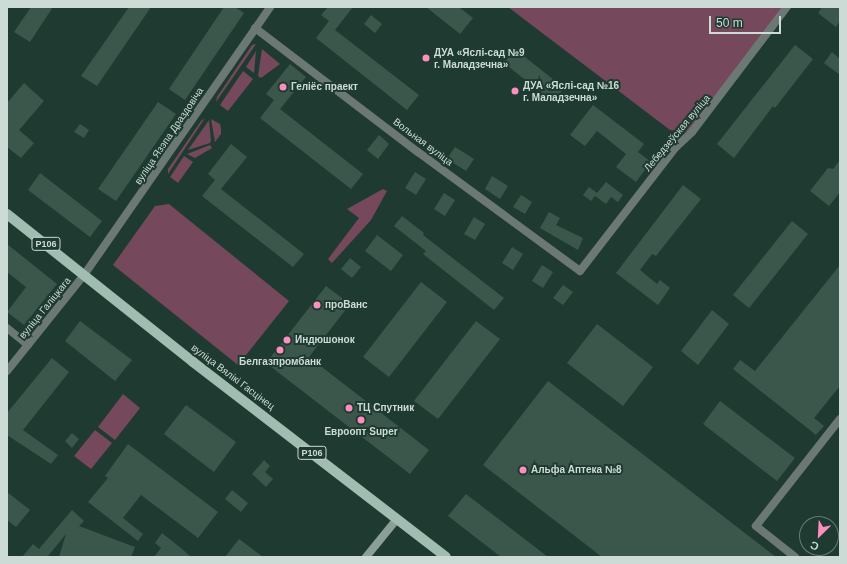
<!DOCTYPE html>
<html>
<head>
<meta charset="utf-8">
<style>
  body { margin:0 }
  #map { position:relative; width:847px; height:564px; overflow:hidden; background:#1f3b31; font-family:Helvetica,sans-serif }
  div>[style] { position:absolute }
  .green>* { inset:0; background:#75485b }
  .building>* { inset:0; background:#3b574c }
  .minor>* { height:8px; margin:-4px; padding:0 4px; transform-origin:4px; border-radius:4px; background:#6c7873 }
  .tertiary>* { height:8px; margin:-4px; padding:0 4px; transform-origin:4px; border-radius:4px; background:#6c7873 }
  .secondary>* { height:8px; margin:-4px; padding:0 4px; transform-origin:4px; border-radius:4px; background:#8a9f96 }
  .primary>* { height:10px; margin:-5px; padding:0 5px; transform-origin:5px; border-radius:5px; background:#a1bcb1 }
  .dots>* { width:11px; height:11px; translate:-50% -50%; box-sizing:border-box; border:2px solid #1f3b31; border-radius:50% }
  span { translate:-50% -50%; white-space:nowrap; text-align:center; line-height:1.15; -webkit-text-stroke:4px #1f3b31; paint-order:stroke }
  .shield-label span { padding:1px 3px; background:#1f3b31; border:1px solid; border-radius:3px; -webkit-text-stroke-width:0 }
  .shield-label { font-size:9px; color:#ccdbd5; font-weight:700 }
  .poi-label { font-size:10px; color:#ccdbd5; font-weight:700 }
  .left { translate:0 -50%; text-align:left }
  .street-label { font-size:10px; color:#ccdbd5 }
  .frame { position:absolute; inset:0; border:8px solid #ccdbd5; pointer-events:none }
  .north { position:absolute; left:799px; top:516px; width:40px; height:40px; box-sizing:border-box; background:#1f3b31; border:1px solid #647b73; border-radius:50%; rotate:204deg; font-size:11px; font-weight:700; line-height:16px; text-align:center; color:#ccdbd5 }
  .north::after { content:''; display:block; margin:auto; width:14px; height:18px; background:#fd8ebe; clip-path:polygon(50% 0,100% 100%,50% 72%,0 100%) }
  .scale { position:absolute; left:709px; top:16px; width:72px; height:18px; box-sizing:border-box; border:2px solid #ccdbd5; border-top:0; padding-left:5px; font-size:12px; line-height:14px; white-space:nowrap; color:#ccdbd5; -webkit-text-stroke:3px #1f3b31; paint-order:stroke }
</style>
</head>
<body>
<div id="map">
  <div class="green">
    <div style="clip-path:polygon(508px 7px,787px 7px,692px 132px,670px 130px)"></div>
    <div style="clip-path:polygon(256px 44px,216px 102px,217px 97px,252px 45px)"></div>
    <div style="clip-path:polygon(262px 49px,280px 64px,261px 78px,258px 76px)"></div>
    <div style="clip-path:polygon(256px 51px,254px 73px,246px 67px)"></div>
    <div style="clip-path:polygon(243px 71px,253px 79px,228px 111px,220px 105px)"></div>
    <div style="clip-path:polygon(205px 118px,168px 174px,168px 169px,201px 121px)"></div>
    <div style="clip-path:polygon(211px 119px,220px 124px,221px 129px,221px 134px,215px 142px)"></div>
    <div style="clip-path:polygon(209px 120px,211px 141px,210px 143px,188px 150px)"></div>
    <div style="clip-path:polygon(210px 145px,212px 148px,195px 158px,187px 154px)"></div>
    <div style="clip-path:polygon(184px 156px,193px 162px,178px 183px,170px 177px)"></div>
    <div style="clip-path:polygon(383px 189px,387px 191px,371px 220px,332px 263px,328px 259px,359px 218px,347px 209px)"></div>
    <div style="clip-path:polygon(169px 204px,289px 301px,238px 365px,113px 265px,155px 206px)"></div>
    <div style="clip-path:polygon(123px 394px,140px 408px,115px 440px,98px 427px)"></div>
    <div style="clip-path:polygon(95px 430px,112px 443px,91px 469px,74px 456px)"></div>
  </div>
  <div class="building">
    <div style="clip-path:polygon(31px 7px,53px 7px,30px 42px,14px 32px)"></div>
    <div style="clip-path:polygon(129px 7px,151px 7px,97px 86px,81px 76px)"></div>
    <div style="clip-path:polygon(224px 7px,235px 7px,244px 13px,185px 100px,169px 89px)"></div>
    <div style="clip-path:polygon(328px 7px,353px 7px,335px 30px,419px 95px,407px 110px,316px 38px,329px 21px,321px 15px)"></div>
    <div style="clip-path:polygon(426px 7px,459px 7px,473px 18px,460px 34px)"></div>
    <div style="clip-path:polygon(822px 7px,840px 7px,840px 21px,836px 27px,818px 13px)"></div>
    <div style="clip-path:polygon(371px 15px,382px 24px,375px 33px,364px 24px)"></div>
    <div style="clip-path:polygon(795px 45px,813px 59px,775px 108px,773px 106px,734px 158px,717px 144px)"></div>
    <div style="clip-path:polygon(515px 49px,564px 88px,553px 102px,504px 63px)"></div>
    <div style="clip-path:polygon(832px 52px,840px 59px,840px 75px,824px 63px)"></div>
    <div style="clip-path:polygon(290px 64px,306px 77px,280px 109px,363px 174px,351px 189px,260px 118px,274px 100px,266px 94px)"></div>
    <div style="clip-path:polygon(24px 83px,44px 101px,19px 130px,34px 143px,21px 158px,7px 147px,7px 103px)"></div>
    <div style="clip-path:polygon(158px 102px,176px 114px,116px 201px,98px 189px)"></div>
    <div style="clip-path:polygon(593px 105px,644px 144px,638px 152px,651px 162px,636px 182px,616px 167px,626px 154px,597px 131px,585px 146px,570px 135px)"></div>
    <div style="clip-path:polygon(80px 124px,89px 130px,84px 138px,74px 132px)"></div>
    <div style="clip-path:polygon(379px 135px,389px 144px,378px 159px,367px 150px)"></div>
    <div style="clip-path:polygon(231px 144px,247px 157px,221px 189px,304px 254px,293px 267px,202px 196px,215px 180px,208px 174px)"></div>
    <div style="clip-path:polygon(455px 147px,474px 159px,466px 171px,447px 159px)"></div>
    <div style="clip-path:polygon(840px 160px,840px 192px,829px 206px,810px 191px,828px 168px,833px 169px)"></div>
    <div style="clip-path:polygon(415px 172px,426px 179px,416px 195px,405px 188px)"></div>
    <div style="clip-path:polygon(40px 173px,102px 221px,90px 237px,28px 190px)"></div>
    <div style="clip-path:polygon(492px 176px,508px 186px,500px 199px,485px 189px)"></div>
    <div style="clip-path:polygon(606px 182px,623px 195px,618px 202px,611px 197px,606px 204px,595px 196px,591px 201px,583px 195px,589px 187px,597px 193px)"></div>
    <div style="clip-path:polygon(683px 185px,701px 199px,656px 256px,652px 254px,640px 270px,657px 284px,660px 280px,670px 288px,658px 305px,616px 273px)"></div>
    <div style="clip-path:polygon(444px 193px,455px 200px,445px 216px,434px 209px)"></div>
    <div style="clip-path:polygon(521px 195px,532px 202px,525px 214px,513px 207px)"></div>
    <div style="clip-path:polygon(549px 212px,560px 218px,556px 225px,583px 238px,578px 250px,540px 228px)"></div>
    <div style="clip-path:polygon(402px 216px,424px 233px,423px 235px,504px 298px,494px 310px,423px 254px,426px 251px,394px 226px)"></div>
    <div style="clip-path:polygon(474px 217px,485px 224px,475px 240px,464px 234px)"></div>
    <div style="clip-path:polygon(792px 221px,808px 234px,749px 308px,733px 295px)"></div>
    <div style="clip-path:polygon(377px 235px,403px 255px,391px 271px,365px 251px)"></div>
    <div style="clip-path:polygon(7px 244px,57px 284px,24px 325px,7px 312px,26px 287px,7px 272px)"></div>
    <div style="clip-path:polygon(512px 247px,523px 254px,513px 270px,502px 263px)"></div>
    <div style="clip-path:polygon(350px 258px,361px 267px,352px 278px,341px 269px)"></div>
    <div style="clip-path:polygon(542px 265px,553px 272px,543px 288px,532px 281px)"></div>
    <div style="clip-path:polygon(840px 265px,840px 386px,814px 418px,824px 426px,816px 435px,733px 369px,740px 360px,755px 371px)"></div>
    <div style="clip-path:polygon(421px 282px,447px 302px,389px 377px,363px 357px)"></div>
    <div style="clip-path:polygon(563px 285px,573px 292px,563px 305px,553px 298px)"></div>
    <div style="clip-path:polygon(326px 286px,350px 304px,309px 357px,429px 450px,410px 474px,266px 363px)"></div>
    <div style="clip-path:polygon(712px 310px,729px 324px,698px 365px,681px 351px)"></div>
    <div style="clip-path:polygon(80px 321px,132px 360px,115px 381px,65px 341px)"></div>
    <div style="clip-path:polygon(476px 321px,500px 339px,438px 419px,414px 401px)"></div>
    <div style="clip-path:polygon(597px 324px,653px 367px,623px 406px,567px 363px)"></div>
    <div style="clip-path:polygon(52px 358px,69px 372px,23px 430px,58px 455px,51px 464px,7px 435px,7px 413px)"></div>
    <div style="clip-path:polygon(548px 381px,776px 557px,602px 557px,483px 465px)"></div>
    <div style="clip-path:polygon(720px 401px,795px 458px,777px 481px,703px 424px)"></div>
    <div style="clip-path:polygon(186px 405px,236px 442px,214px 472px,164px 434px)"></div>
    <div style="clip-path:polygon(72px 433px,79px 439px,72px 448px,65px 441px)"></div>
    <div style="clip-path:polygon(128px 444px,218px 512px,198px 538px,141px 495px,123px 518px,143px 534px,138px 541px,88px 502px,108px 478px,105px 476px)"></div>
    <div style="clip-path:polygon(264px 460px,270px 466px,265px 472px,273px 479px,266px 487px,252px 474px)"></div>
    <div style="clip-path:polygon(232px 490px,248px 503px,241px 512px,225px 499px)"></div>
    <div style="clip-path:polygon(7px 492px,30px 510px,16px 527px,7px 520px)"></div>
    <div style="clip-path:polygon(466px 494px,548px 557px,501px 557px,448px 516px)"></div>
    <div style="clip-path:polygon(72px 510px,84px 521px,79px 526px,135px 547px,131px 557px,59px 557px,66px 534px,48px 556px,49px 557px,22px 557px,33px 544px,39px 549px)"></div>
    <div style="clip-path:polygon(162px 533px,182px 549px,191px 557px,154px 557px,161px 548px,155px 543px)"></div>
    <div style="clip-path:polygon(239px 539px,263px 557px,225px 557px)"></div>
  </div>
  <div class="minor">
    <div style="left:255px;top:28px;width:205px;rotate:37.3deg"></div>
    <div style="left:418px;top:152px;width:201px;rotate:36.3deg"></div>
    <div style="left:580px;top:271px;width:157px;rotate:-52.3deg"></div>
    <div style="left:676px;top:147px;width:22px;rotate:-43deg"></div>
    <div style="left:692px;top:132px;width:157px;rotate:-52.8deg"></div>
    <div style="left:7px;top:328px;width:27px;rotate:39deg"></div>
    <div style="left:7px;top:371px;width:123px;rotate:-51.3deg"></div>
    <div style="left:795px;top:557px;width:50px;rotate:-141.5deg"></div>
    <div style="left:756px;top:526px;width:136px;rotate:-51.9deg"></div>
  </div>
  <div class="tertiary">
    <div style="left:84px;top:275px;width:326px;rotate:-55.2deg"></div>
  </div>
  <div class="secondary">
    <div style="left:366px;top:557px;width:49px;rotate:-50.8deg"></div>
  </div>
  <div class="primary">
    <div style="left:7px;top:214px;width:238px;rotate:38.5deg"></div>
    <div style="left:193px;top:362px;width:319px;rotate:37.6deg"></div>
  </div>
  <div class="dots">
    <div style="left:426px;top:58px;background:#fd8ebe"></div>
    <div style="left:283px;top:87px;background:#fd8ebe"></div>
    <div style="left:515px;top:91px;background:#fd8ebe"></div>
    <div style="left:317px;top:305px;background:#fd8ebe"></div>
    <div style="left:287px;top:340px;background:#fd8ebe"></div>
    <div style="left:280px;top:350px;background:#fd8ebe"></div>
    <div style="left:349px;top:408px;background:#fd8ebe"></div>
    <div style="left:361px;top:420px;background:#fd8ebe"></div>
    <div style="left:523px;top:470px;background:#fd8ebe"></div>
  </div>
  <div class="shield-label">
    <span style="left:46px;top:244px">Р106</span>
    <span style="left:312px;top:453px">Р106</span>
  </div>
  <div class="poi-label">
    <span class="left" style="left:434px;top:58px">ДУА «Яслі-сад №9<br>г. Маладзечна»</span>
    <span class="left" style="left:523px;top:91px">ДУА «Яслі-сад №16<br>г. Маладзечна»</span>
    <span class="left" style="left:291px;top:87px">Геліёс праект</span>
    <span class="left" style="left:325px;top:305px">проВанс</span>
    <span class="left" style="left:295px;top:340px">Индюшонок</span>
    <span style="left:280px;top:362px">Белгазпромбанк</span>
    <span class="left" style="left:357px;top:408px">ТЦ Спутник</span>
    <span style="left:361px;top:432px">Евроопт Super</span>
    <span class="left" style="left:531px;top:470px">Альфа Аптека №8</span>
  </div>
  <div class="street-label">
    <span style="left:677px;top:133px;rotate:-50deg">Лебедзеўская вуліца</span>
    <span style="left:169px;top:136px;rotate:-56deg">вуліца Язэпа Драздовіча</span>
    <span style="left:423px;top:142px;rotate:37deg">Вольная вуліца</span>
    <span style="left:45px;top:308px;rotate:-51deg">вуліца Галіцкага</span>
    <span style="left:233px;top:377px;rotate:37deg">вуліца Вялікі Гасцінец</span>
  </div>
  <div class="frame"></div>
  <div class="north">С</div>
  <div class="scale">50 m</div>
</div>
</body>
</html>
